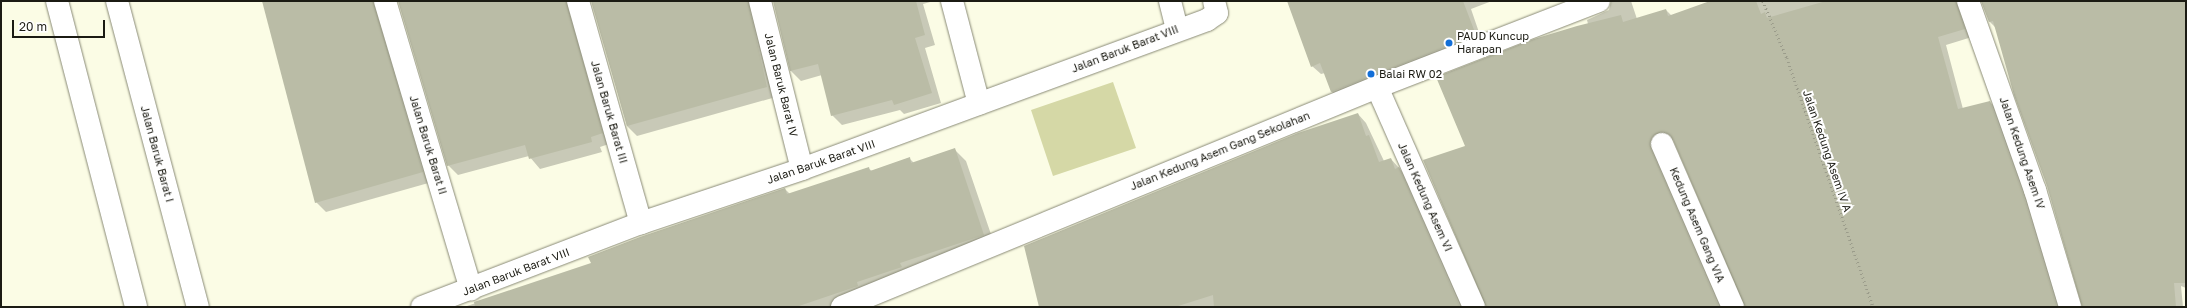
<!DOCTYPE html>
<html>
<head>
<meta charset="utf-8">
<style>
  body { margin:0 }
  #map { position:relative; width:2187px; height:308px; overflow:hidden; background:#fbfce5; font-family:"Golos Text",sans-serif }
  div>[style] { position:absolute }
  .green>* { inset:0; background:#d5d8a6 }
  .shadow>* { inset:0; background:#0003 }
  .building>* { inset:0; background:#babca6 }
  .path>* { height:2.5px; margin-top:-1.25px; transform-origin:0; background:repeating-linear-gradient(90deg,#9b9c8b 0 1px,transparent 0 4px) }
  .roads { filter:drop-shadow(0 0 1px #898a76) drop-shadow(0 0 1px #898a76) }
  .minor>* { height:22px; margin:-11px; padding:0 11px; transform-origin:11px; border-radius:11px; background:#fff }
  .dots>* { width:11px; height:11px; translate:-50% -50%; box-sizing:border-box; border:2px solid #fff; border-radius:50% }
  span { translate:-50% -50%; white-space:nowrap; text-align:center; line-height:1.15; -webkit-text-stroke:4px #fff; paint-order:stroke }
  .poi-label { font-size:11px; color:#1b1b13 }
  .left { translate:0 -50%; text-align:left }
  .street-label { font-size:11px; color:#1b1b13 }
  .frame { position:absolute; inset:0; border:2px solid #1b1b13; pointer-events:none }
  .scale { position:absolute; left:12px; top:20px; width:93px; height:18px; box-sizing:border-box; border:2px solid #1b1b13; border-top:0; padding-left:5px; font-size:12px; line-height:14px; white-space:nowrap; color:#1b1b13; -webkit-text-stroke:3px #fff; paint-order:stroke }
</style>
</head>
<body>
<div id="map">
  <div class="green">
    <div style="clip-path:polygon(1113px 82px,1136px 148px,1053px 176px,1031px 110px)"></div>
  </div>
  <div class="shadow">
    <div style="clip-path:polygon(263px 1px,389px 1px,432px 182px,326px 212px,316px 202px)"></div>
    <div style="clip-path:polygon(399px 1px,581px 1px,612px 143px,600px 147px,602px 152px,540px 169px,529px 156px,458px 175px,448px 165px)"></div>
    <div style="clip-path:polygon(592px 1px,763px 1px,776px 97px,637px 136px,627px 126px)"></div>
    <div style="clip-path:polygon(774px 1px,934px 1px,923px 4px,935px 45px,925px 48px,941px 103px,904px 114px,900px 110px,842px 125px,832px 115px,822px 75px,801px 81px,791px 71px)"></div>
    <div style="clip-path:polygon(1288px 1px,1492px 1px,1471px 9px,1483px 44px,1340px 100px,1332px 92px,1325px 73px,1321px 74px,1312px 66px)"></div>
    <div style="clip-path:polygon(1611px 1px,1631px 1px,1637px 19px,1666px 10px,1672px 16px,1713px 1px,1969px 1px,1972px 37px,1946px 45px,1963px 109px,1990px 102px,1998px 110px,2062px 307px,1745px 307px,1673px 140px,1665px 141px,1723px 307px,1486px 307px,1466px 146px,1588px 24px,1587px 20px,1609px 10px)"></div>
    <div style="clip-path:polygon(1981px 1px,2186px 1px,2186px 288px,2181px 286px,2183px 307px,2083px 307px,2048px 186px,1996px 28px,1990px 22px)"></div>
    <div style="clip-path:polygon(1358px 114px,1366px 123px,1384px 161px,1391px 159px,1407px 177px,1464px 307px,1041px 307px)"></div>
    <div style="clip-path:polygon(954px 149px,966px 161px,995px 246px,842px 307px,464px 307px,592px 264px,785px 189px,790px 194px,868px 168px,872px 171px,909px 158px,914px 163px)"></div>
  </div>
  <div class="building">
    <div style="clip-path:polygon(262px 1px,373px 1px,423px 172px,315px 203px)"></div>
    <div style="clip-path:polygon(398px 1px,566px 1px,603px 133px,591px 137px,592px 142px,529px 159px,525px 145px,447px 166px)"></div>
    <div style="clip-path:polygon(591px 1px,748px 1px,767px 87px,627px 126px)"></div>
    <div style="clip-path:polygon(773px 1px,916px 1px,925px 35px,915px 38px,932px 93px,894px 105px,892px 100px,831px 116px,818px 64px,790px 71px)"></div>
    <div style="clip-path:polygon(1287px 1px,1463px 1px,1476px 35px,1331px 92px,1320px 63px,1311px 67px)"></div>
    <div style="clip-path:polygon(1710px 1px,1756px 1px,1761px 14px,1765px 12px,1767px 18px,1826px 1px,1956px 1px,1965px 29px,1938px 37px,1958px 109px,1990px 101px,2023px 194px,2057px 307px,1745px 307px,1673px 139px,1663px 132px,1652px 137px,1651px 149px,1719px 307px,1486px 307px,1423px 160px,1465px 146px,1436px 77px,1534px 39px,1577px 26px,1621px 15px,1623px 22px,1666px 9px,1668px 16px)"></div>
    <div style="clip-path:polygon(1981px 1px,2186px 1px,2186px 283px,2174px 283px,2176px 307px,2082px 307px,2047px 186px,2014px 95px,1993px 21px,1989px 22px)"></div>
    <div style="clip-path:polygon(1358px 113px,1366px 136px,1369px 135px,1379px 162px,1391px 158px,1395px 169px,1399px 167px,1460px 307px,1214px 307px,1213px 295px,1175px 307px,1039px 307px,1024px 246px,1298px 133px)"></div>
    <div style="clip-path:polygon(955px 148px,984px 235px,900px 263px,902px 267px,857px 282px,858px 286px,796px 307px,475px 307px,474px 302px,591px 263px,588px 257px,640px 237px,785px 188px,787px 194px,869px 167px,870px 171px,910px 157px,911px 163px)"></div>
  </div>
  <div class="path">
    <div style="left:1763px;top:1px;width:62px;rotate:67.2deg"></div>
    <div style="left:1787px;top:58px;width:263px;rotate:70.9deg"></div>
  </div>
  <div class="roads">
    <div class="minor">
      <div style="left:57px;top:1px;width:316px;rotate:75.5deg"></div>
      <div style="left:117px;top:1px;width:317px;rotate:75.2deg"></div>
      <div style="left:385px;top:1px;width:301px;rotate:73.4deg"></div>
      <div style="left:578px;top:1px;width:231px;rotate:74.2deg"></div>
      <div style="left:760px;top:1px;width:173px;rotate:76deg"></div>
      <div style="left:952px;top:1px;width:106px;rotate:75.3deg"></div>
      <div style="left:1170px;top:1px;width:29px;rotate:76deg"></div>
      <div style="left:1968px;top:1px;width:201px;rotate:70.5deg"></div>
      <div style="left:2035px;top:190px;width:122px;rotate:73.3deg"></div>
      <div style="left:1377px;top:87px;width:240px;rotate:66.2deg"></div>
      <div style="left:1662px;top:144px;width:178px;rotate:66.5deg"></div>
      <div style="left:422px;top:307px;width:235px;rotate:-21deg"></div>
      <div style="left:641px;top:223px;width:170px;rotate:-18.5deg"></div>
      <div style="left:802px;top:169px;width:432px;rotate:-20.2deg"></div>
      <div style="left:1207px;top:20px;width:12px;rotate:-35deg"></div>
      <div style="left:1217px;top:13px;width:12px;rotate:-104deg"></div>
      <div style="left:842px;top:307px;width:578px;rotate:-22.35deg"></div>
      <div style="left:1377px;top:87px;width:238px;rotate:-21.2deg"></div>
    </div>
  </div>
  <div class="dots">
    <div style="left:1449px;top:43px;background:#136fd8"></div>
    <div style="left:1371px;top:74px;background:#136fd8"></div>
  </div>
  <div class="poi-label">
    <span class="left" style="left:1457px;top:43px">PAUD Kuncup<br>Harapan</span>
    <span class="left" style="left:1379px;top:74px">Balai RW 02</span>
  </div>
  <div class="street-label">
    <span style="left:1125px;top:49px;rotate:-21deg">Jalan Baruk Barat VIII</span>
    <span style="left:781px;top:85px;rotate:76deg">Jalan Baruk Barat IV</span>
    <span style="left:609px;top:112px;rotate:74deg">Jalan Baruk Barat III</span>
    <span style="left:428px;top:145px;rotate:73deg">Jalan Baruk Barat II</span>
    <span style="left:1220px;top:151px;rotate:-22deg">Jalan Kedung Asem Gang Sekolahan</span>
    <span style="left:1827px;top:151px;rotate:71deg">Jalan Kedung Asem IV A</span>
    <span style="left:2022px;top:153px;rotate:71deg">Jalan Kedung Asem IV</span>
    <span style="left:157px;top:154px;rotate:75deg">Jalan Baruk Barat I</span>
    <span style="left:821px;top:162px;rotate:-19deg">Jalan Baruk Barat VIII</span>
    <span style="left:1425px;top:197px;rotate:66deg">Jalan Kedung Asem VI</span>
    <span style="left:1697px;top:225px;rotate:67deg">Kedung Asem Gang VIA</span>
    <span style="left:516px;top:272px;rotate:-21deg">Jalan Baruk Barat VIII</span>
  </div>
  <div class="frame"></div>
  <div class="scale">20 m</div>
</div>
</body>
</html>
